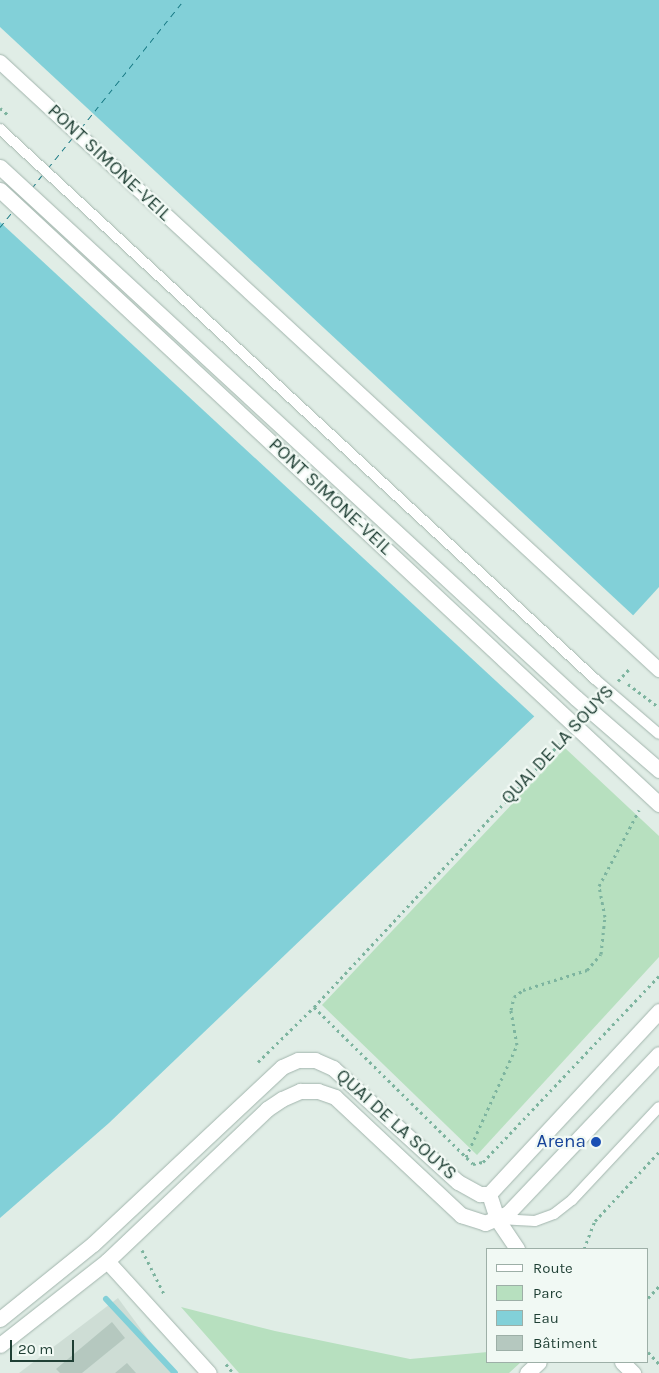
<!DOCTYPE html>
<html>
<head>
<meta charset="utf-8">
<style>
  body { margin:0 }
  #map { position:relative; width:659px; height:1373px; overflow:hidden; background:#e0ede6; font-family:Karla,sans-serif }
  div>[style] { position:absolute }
  .built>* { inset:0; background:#ceddd5 }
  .green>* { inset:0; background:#b7e0bf }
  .water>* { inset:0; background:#82d0d8 }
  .pier>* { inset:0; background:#e0ede6 }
  .stream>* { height:6px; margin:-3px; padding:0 3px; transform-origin:3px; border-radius:3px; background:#82d0d8 }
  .ferry>* { height:1px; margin-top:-0.5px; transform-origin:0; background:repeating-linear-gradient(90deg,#137681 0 6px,transparent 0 11px) }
  .building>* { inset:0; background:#b5c8bf }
  .path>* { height:3px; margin-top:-1.5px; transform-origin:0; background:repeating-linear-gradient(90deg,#7db49f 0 2.5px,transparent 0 6.5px) }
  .roads { filter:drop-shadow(0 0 1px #a2b5ad) drop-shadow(0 0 1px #a2b5ad) }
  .service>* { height:10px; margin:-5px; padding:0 5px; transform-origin:5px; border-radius:5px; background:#fff }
  .minor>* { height:15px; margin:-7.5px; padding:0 7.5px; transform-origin:7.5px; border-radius:7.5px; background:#fff }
  .secondary>* { height:15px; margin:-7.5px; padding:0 7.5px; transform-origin:7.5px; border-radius:7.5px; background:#fff }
  .path-bridge>* { height:3px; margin-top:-1.5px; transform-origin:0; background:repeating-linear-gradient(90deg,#7db49f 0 2.5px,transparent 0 6.5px) }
  .bridges { filter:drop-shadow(0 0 1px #a2b5ad) drop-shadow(0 0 1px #a2b5ad) }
  .service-bridge>* { height:10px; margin:-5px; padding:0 5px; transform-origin:5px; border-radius:5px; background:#fff }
  .pedestrian-bridge>* { height:14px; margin:-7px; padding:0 7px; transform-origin:7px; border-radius:7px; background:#fff }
  .secondary-bridge>* { height:15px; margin:-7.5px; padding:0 7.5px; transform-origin:7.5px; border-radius:7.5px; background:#fff }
  .dots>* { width:14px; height:14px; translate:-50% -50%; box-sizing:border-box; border:2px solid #f1f9f4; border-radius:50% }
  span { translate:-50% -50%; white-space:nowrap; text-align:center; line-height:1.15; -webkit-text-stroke:4.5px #f1f9f4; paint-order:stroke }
  .street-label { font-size:19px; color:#1f3f34 }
  .transit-label { font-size:19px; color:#164399 }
  .right { translate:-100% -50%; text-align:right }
  .legend { position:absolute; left:486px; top:1248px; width:162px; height:115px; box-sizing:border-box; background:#f1f9f4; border:1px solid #9dafa7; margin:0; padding:6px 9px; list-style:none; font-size:15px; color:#1f3f34 }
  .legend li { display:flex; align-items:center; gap:10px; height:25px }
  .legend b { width:25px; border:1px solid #9dafa7 }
  .scale { position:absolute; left:10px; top:1340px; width:64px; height:22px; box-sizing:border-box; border:2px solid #1f3f34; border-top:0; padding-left:6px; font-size:15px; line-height:18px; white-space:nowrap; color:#1f3f34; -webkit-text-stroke:4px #f1f9f4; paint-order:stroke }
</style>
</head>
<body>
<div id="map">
  <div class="built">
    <div style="clip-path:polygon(118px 1298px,173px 1373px,19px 1373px)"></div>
  </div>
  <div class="green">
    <div style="clip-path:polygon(565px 748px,659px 836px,659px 957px,477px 1155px,322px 1005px)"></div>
    <div style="clip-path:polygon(181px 1307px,275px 1331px,410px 1359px,488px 1352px,488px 1362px,521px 1362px,509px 1373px,239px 1373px)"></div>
  </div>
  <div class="water">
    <div style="clip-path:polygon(0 0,659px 0,659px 587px,586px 667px,109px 1123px,0 1218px)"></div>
  </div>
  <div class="pier">
    <div style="clip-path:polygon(0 27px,636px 618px,536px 718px,0 222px)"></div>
  </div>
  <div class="stream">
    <div style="left:106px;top:1299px;width:101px;rotate:47deg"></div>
  </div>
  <div class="ferry">
    <div style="left:81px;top:128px;width:164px;rotate:-51.2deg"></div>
    <div style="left:48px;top:168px;width:38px;rotate:-51deg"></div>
    <div style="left:32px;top:188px;width:16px;rotate:-52deg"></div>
    <div style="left:0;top:227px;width:19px;rotate:-51deg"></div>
  </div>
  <div class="building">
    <div style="clip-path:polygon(112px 1322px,125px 1338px,82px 1373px,60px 1373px,56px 1369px)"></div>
    <div style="clip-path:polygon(127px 1363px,136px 1373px,115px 1373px)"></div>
  </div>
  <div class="path">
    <div style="left:618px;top:681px;width:19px;rotate:-47deg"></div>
    <div style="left:314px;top:1007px;width:223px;rotate:44.6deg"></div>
    <div style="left:473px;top:1164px;width:10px;rotate:-11deg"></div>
    <div style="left:483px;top:1162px;width:256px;rotate:-46.6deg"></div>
    <div style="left:258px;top:1062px;width:78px;rotate:-44.5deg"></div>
    <div style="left:314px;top:1007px;width:368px;rotate:-47deg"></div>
    <div style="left:466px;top:1157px;width:123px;rotate:-65.5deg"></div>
    <div style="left:517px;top:1045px;width:36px;rotate:-100deg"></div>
    <div style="left:511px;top:1010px;width:13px;rotate:-77deg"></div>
    <div style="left:514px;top:997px;width:11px;rotate:-38deg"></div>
    <div style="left:523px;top:990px;width:67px;rotate:-17.4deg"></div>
    <div style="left:587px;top:970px;width:21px;rotate:-49deg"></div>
    <div style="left:601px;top:954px;width:37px;rotate:-84deg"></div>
    <div style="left:605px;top:917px;width:32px;rotate:-101deg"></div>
    <div style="left:599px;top:886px;width:86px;rotate:-62.2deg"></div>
    <div style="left:584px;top:1249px;width:30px;rotate:-69deg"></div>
    <div style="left:595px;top:1221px;width:94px;rotate:-47.2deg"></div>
    <div style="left:142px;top:1250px;width:51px;rotate:63.4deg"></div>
    <div style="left:648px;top:1298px;width:16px;rotate:-47deg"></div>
    <div style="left:648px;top:1352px;width:16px;rotate:47deg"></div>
    <div style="left:226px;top:1364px;width:11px;rotate:52deg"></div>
  </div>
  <div class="roads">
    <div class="service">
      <div style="left:499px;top:1219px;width:36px;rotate:3deg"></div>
      <div style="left:535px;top:1221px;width:20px;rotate:-20deg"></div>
      <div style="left:554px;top:1214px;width:23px;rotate:-38deg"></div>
      <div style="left:572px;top:1200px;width:127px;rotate:-46.9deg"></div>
    </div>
    <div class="minor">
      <div style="left:489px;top:1194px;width:26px;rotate:72deg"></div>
      <div style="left:497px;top:1219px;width:36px;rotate:56deg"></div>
      <div style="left:107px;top:1261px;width:151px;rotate:47.7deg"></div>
      <div style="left:622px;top:1362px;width:16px;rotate:45deg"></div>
      <div style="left:527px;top:1373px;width:16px;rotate:-43deg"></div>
    </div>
    <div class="secondary">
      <div style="left:0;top:1319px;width:119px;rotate:-38.9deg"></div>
      <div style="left:93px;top:1244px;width:259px;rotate:-43.1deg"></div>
      <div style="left:282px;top:1067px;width:17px;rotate:-24deg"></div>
      <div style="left:298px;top:1060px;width:17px"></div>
      <div style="left:315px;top:1060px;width:20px;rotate:24deg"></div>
      <div style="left:333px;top:1068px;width:169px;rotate:42.4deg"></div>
      <div style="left:458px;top:1182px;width:25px;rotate:29deg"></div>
      <div style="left:480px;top:1194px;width:9px"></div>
      <div style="left:489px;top:1194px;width:250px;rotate:-47.1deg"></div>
      <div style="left:0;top:1345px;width:136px;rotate:-38.1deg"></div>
      <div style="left:107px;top:1261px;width:221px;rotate:-43.5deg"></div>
      <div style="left:267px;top:1109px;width:18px;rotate:-34deg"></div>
      <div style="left:282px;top:1099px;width:20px;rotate:-24deg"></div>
      <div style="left:300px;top:1091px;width:18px"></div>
      <div style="left:318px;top:1091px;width:18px;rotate:19deg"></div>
      <div style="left:335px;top:1097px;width:173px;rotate:43.1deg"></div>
      <div style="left:461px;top:1215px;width:25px;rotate:18deg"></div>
      <div style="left:485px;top:1223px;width:25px;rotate:-23deg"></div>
      <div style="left:508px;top:1213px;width:219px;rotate:-46.5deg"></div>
    </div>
  </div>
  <div class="path-bridge">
    <div style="left:0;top:108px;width:11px;rotate:41deg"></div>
    <div style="left:628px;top:684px;width:39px;rotate:37deg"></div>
  </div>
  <div class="bridges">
    <div class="service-bridge">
      <div style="left:0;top:129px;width:810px;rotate:42.75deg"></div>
      <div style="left:595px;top:679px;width:84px;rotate:40.7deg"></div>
    </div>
    <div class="pedestrian-bridge">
      <div style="left:0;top:62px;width:897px;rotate:42.69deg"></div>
    </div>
    <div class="secondary-bridge">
      <div style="left:0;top:167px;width:783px;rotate:42.67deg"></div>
      <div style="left:576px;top:698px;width:110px;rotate:40.9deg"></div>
      <div style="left:0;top:190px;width:901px;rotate:42.98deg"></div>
    </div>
  </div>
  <div class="dots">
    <div style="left:596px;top:1142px;background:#1a4fb4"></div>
  </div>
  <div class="street-label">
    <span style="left:109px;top:163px;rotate:43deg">PONT SIMONE-VEIL</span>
    <span style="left:330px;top:497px;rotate:43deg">PONT SIMONE-VEIL</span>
    <span style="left:558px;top:745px;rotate:-47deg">QUAI DE LA SOUYS</span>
    <span style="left:396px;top:1125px;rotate:42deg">QUAI DE LA SOUYS</span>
  </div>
  <div class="transit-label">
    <span class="right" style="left:586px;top:1142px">Arena</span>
  </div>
  <ul class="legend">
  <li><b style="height:6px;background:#fff"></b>Route</li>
  <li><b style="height:14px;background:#b7e0bf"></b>Parc</li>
  <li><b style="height:14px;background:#82d0d8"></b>Eau</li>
  <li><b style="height:14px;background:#b5c8bf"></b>Bâtiment</li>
  </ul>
  <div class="scale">20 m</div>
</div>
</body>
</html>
